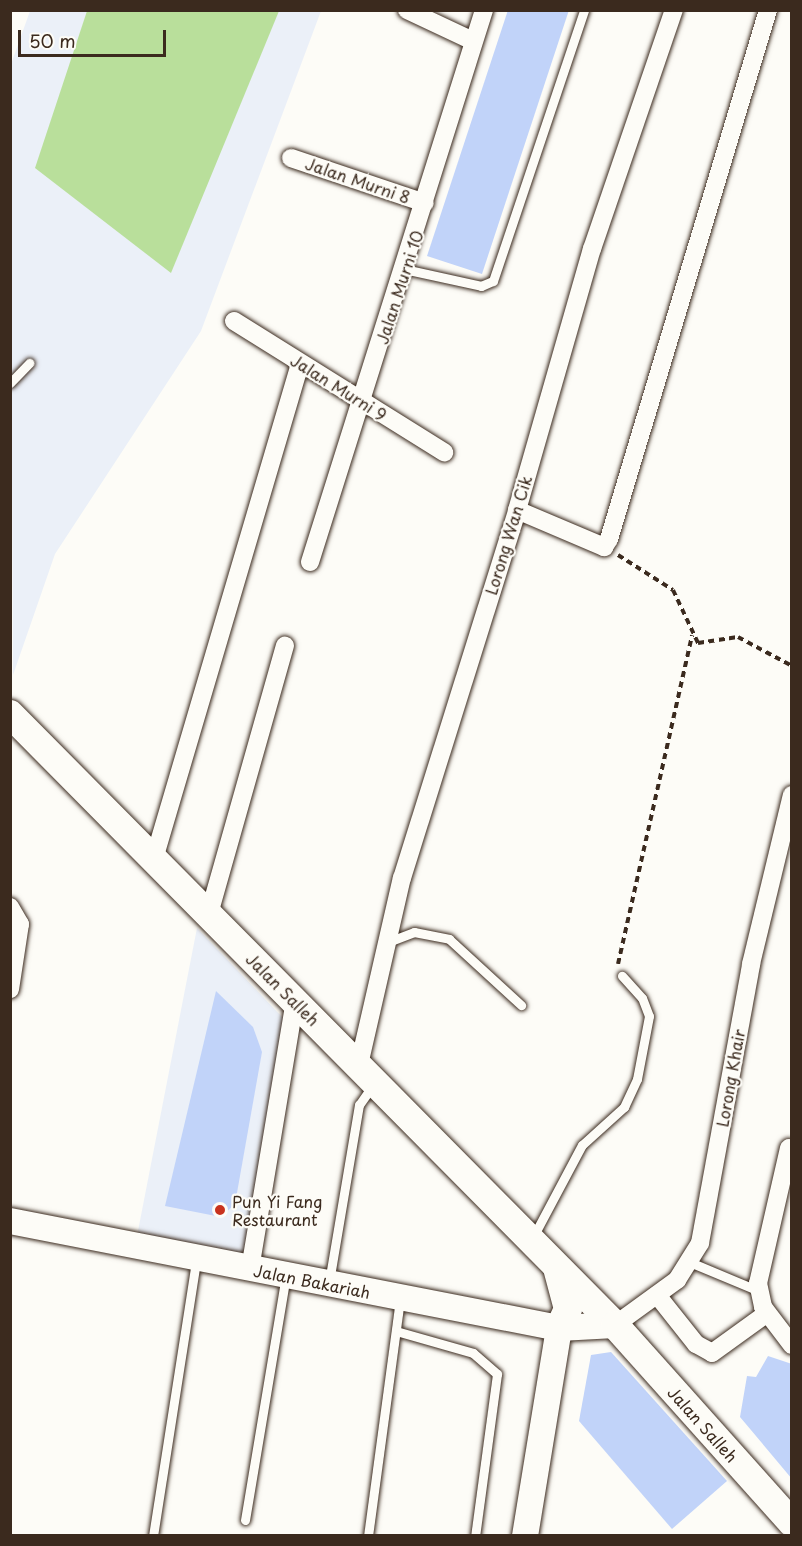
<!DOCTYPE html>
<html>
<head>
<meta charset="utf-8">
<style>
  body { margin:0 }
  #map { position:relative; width:802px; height:1546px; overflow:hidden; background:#fdfcf7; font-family:"Playpen Sans",sans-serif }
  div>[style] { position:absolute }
  .built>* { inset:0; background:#ebf0f8 }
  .green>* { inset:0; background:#b9df9b }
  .building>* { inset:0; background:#c1d3f9 }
  .path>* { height:4px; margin-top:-2px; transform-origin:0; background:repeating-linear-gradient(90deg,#3b2a1e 0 6px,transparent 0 10.5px) }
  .roads { filter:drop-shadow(0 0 2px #3b2a1e) drop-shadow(0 0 2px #3b2a1e) }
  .lane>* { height:9px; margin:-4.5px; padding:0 4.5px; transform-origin:4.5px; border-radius:4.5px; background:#fdfcf7 }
  .street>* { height:18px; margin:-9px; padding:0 9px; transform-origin:9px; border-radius:9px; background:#fdfcf7 }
  .secondary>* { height:26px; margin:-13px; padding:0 13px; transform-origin:13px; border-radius:13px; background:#fdfcf7 }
  .primary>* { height:28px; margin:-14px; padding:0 14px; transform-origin:14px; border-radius:14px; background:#fdfcf7 }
  .dots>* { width:16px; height:16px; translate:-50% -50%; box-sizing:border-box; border:3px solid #fdfcf7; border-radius:50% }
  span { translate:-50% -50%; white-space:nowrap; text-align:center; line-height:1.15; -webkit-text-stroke:4.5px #fdfcf7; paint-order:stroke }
  .street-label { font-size:16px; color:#3b2a1e }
  .poi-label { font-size:16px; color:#3b2a1e }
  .left { translate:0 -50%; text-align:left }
  .frame { position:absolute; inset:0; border:12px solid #3b2a1e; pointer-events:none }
  .scale { position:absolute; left:18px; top:30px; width:148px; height:27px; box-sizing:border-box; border:3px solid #3b2a1e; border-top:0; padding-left:8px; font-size:18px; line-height:21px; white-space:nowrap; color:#3b2a1e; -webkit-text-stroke:4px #fdfcf7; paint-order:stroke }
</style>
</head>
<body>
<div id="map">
  <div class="built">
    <div style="clip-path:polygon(30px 11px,321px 11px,201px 331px,55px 554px,13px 675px,10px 67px)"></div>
    <div style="clip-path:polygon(197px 928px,284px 1019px,243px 1255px,137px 1236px)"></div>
  </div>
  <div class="green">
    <div style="clip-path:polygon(87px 11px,279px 11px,171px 273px,35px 168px)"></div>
  </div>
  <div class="building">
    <div style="clip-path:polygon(508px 10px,569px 10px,482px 274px,427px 256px)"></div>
    <div style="clip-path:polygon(216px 991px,253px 1027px,262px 1052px,235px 1204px,221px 1217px,165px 1206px)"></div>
    <div style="clip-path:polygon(611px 1352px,727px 1481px,672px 1529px,579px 1421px,591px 1355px)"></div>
    <div style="clip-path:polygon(768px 1356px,792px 1364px,792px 1479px,740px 1417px,747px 1376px,756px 1377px)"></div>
  </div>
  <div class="path">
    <div style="left:618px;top:555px;width:65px;rotate:32.5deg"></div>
    <div style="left:673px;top:590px;width:59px;rotate:64.7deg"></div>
    <div style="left:698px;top:643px;width:40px;rotate:-8.5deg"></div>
    <div style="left:738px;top:637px;width:61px;rotate:28.2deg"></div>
    <div style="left:618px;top:964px;width:337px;rotate:-77.3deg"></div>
  </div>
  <div class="roads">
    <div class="lane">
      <div style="left:404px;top:269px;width:79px;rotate:12.4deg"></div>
      <div style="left:481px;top:286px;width:13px;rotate:-23deg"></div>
      <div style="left:493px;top:281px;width:286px;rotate:-71.4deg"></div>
      <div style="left:10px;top:383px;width:28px;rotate:-46deg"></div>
      <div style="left:388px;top:942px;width:28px;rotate:-21deg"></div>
      <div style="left:414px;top:932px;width:36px;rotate:11deg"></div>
      <div style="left:449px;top:939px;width:98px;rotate:42.5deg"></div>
      <div style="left:533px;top:1237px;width:104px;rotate:-62deg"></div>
      <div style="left:582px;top:1145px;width:57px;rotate:-42.1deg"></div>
      <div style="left:624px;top:1107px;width:31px;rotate:-65deg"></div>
      <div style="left:637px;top:1079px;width:64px;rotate:-79.2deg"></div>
      <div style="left:649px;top:1016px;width:19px;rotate:-111deg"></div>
      <div style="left:642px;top:998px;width:30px;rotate:-132deg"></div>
      <div style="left:692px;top:1263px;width:73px;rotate:22.7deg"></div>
      <div style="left:329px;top:1282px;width:180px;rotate:-80.4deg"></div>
      <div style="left:359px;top:1105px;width:24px;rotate:-55deg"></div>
      <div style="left:396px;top:1331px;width:80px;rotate:15.9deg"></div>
      <div style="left:473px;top:1353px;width:32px;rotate:41deg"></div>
      <div style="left:497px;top:1374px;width:163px;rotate:97.7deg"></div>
      <div style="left:245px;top:1520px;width:247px;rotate:-80.5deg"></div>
      <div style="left:153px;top:1536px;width:279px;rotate:-81.1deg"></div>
      <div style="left:368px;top:1536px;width:238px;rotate:-82.3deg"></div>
    </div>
    <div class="street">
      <div style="left:407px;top:10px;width:73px;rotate:25.2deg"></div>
      <div style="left:291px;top:158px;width:141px;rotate:18.6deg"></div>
      <div style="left:234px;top:321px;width:248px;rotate:32deg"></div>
      <div style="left:517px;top:510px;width:95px;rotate:23deg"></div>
      <div style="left:604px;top:547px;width:9px;rotate:-58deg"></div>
      <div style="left:609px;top:539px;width:552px;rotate:-73.27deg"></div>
      <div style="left:310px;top:562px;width:579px;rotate:-72.5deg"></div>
      <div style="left:154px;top:859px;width:516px;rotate:-73.57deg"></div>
      <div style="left:10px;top:907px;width:20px;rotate:60deg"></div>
      <div style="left:20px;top:924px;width:66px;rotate:98.7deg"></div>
      <div style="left:209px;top:914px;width:279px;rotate:-74.2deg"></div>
      <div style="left:359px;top:1065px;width:192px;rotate:-77.1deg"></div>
      <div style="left:402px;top:878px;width:386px;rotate:-72.6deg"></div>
      <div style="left:517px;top:510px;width:272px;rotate:-74deg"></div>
      <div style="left:592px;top:249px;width:253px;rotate:-71.1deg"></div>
      <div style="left:789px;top:1148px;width:139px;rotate:102.9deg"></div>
      <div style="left:758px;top:1283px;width:25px;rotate:78deg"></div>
      <div style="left:763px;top:1307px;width:48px;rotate:52.7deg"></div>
      <div style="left:250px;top:1269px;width:272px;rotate:-80.5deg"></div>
      <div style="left:657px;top:1295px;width:63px;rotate:51.5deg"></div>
      <div style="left:696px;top:1344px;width:18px;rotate:29deg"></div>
      <div style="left:712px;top:1353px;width:67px;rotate:-35.8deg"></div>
      <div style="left:615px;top:1325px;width:77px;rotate:-36deg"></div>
      <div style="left:677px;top:1280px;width:44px;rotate:-58.1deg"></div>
      <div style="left:700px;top:1243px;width:284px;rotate:-79.6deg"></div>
      <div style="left:751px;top:964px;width:174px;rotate:-76.4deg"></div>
    </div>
    <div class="secondary">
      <div style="left:10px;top:1221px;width:559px;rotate:11.03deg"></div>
      <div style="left:559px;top:1328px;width:56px;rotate:-3.1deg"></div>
      <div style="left:525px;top:1536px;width:211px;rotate:-80.7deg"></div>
    </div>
    <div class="primary">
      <div style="left:10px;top:714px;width:860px;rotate:45.28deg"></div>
      <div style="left:615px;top:1325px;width:266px;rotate:48.2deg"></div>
      <div style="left:557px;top:1268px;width:42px;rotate:75deg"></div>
      <div style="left:568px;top:1309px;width:21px;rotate:115deg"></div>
    </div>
  </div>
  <div class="dots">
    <div style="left:220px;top:1210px;background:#c8321e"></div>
  </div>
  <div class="street-label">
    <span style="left:358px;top:180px;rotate:19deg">Jalan Murni 8</span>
    <span style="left:399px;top:287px;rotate:-72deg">Jalan Murni 10</span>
    <span style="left:339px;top:387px;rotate:32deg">Jalan Murni 9</span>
    <span style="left:508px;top:535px;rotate:-73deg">Lorong Wan Cik</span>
    <span style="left:283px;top:989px;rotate:45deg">Jalan Salleh</span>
    <span style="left:730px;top:1078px;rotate:-80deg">Lorong Khair</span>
    <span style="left:312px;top:1281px;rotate:11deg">Jalan Bakariah</span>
    <span style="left:703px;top:1424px;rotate:48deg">Jalan Salleh</span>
  </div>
  <div class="poi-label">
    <span class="left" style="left:232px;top:1210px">Pun Yi Fang<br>Restaurant</span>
  </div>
  <div class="frame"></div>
  <div class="scale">50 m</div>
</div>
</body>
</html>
